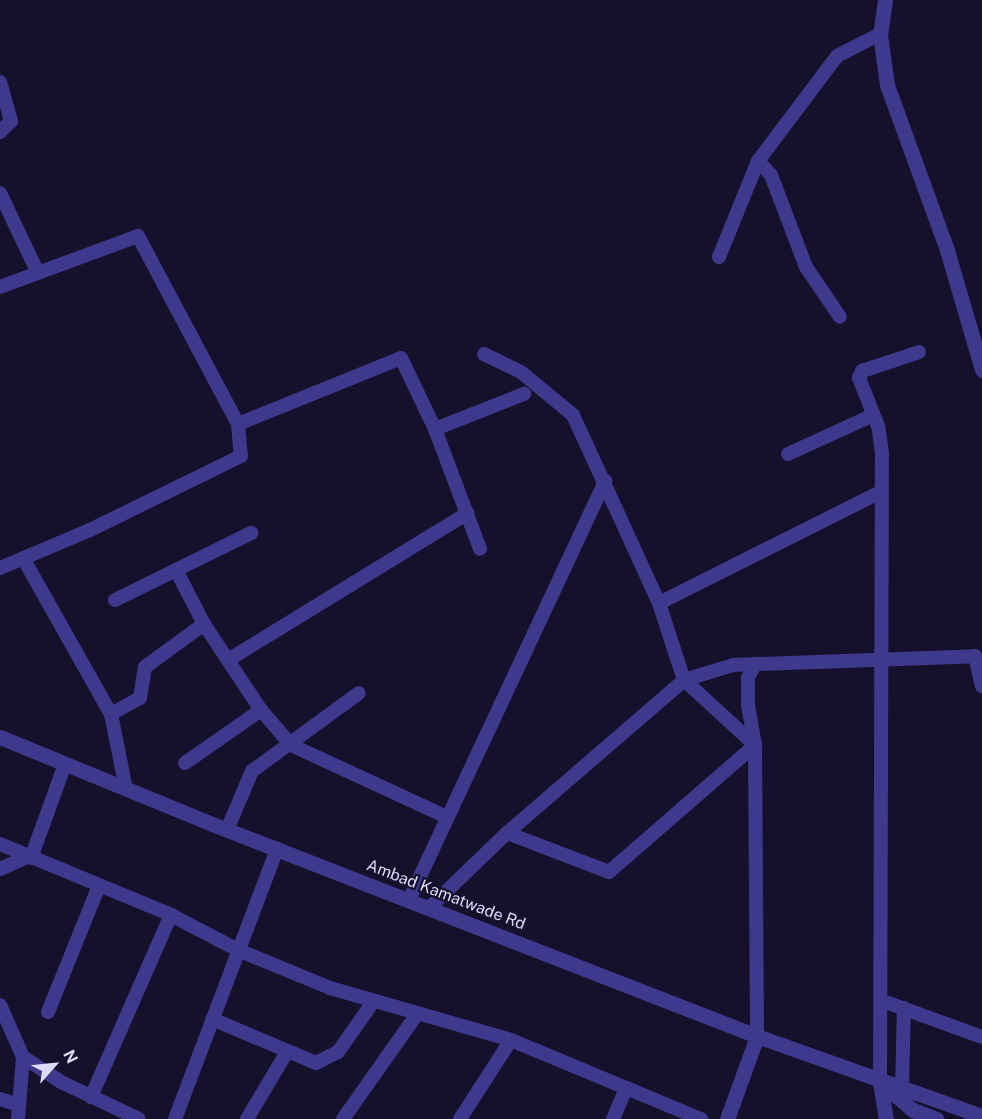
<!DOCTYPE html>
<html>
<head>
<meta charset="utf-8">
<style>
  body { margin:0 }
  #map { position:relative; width:982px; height:1119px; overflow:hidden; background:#15102b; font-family:"Public Sans",sans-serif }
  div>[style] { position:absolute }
  .minor>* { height:14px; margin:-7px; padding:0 7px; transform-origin:7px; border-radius:7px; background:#3e398c }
  .tertiary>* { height:15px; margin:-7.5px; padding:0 7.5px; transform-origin:7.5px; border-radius:7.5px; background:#3e398c }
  span { translate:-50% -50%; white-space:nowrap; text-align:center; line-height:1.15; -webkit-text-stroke:4.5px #15102b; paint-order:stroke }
  .street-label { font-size:16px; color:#dfdaff }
  .north { position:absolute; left:24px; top:1035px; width:60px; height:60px; -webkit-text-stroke:4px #15102b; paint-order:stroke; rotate:63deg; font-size:16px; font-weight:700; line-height:24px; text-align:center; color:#dfdaff }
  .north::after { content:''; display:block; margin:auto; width:21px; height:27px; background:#dfdaff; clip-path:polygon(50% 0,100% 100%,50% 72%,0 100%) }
</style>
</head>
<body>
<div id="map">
  <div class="minor">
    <div style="left:0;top:82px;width:41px;rotate:74.2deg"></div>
    <div style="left:11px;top:121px;width:16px;rotate:135deg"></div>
    <div style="left:758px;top:161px;width:19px;rotate:47deg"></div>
    <div style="left:771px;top:175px;width:98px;rotate:69.2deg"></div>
    <div style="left:806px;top:267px;width:60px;rotate:55.8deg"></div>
    <div style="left:0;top:193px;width:86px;rotate:64.6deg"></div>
    <div style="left:719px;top:257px;width:104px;rotate:-67.9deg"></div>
    <div style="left:758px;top:161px;width:131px;rotate:-53deg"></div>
    <div style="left:837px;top:56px;width:48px;rotate:-27.1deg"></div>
    <div style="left:0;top:287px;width:147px;rotate:-20.3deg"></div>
    <div style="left:138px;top:236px;width:213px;rotate:62deg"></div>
    <div style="left:238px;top:424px;width:32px;rotate:85deg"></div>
    <div style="left:241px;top:456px;width:168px;rotate:153.9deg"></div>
    <div style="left:90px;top:530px;width:98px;rotate:157.1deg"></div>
    <div style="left:238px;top:424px;width:176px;rotate:-22deg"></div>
    <div style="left:401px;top:358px;width:79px;rotate:64.4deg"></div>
    <div style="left:435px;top:429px;width:128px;rotate:69.4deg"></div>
    <div style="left:435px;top:429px;width:96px;rotate:-21.5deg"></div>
    <div style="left:788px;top:454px;width:94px;rotate:-24.6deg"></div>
    <div style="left:23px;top:558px;width:179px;rotate:60.6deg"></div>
    <div style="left:111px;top:714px;width:76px;rotate:78.7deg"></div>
    <div style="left:176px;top:570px;width:61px;rotate:62.6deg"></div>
    <div style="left:204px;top:624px;width:103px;rotate:56.5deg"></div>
    <div style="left:261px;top:710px;width:46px;rotate:49.4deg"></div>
    <div style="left:291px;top:745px;width:172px;rotate:24.8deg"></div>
    <div style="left:115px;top:600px;width:152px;rotate:-26.2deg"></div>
    <div style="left:659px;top:603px;width:246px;rotate:-26.6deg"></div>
    <div style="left:228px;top:660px;width:281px;rotate:-31.5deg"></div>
    <div style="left:755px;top:664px;width:16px;rotate:117deg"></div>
    <div style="left:748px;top:678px;width:27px;rotate:90deg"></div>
    <div style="left:748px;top:705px;width:41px;rotate:80.1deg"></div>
    <div style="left:755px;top:745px;width:291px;rotate:89.6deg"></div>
    <div style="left:111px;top:714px;width:33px;rotate:-29deg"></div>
    <div style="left:140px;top:698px;width:31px;rotate:-81deg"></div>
    <div style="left:145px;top:667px;width:73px;rotate:-36.1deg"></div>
    <div style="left:755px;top:745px;width:96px;rotate:-137.5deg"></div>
    <div style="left:684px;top:680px;width:51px;rotate:-17deg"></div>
    <div style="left:733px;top:665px;width:242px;rotate:-2.1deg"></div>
    <div style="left:975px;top:656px;width:31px;rotate:77deg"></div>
    <div style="left:185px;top:763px;width:93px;rotate:-34.9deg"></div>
    <div style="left:227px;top:830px;width:64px;rotate:-67deg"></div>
    <div style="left:252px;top:771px;width:132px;rotate:-36.1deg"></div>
    <div style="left:507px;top:833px;width:109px;rotate:20.9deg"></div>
    <div style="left:609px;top:872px;width:194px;rotate:-41deg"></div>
    <div style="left:0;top:844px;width:185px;rotate:22.5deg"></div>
    <div style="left:171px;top:915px;width:76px;rotate:27.6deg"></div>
    <div style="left:238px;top:950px;width:100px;rotate:22.4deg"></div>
    <div style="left:330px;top:988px;width:188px;rotate:16deg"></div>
    <div style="left:511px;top:1040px;width:206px;rotate:22.6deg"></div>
    <div style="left:31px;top:858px;width:100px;rotate:-70.1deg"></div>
    <div style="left:0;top:869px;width:30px;rotate:-24deg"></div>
    <div style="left:409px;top:900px;width:463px;rotate:-64.9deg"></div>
    <div style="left:430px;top:907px;width:107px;rotate:-43.9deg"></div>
    <div style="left:507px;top:833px;width:234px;rotate:-40.8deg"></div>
    <div style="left:684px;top:680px;width:81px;rotate:-108deg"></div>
    <div style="left:659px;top:603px;width:207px;rotate:-114.6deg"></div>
    <div style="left:573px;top:415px;width:67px;rotate:-140.4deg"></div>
    <div style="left:521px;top:372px;width:41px;rotate:-154.1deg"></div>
    <div style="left:883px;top:1001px;width:105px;rotate:20deg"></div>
    <div style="left:0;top:1005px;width:57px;rotate:66.1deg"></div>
    <div style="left:23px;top:1057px;width:45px;rotate:33.3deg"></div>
    <div style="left:61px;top:1082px;width:86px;rotate:25.4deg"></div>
    <div style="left:48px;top:1012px;width:136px;rotate:-68deg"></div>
    <div style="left:212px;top:1019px;width:113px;rotate:22.9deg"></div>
    <div style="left:316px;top:1063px;width:25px;rotate:-27deg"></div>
    <div style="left:338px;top:1052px;width:61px;rotate:-55deg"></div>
    <div style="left:880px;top:1082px;width:629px;rotate:-89.82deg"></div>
    <div style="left:882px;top:453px;width:27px;rotate:-98deg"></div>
    <div style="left:878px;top:426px;width:52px;rotate:-111.6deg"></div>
    <div style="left:859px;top:378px;width:8px;rotate:-67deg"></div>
    <div style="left:862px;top:371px;width:60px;rotate:-18.4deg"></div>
    <div style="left:902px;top:1088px;width:80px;rotate:-88.6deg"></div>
    <div style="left:91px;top:1097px;width:199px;rotate:-66.3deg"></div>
    <div style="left:0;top:1099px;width:19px;rotate:18deg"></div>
    <div style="left:18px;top:1119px;width:62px;rotate:-85.4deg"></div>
    <div style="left:175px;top:1119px;width:289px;rotate:-69.3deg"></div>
    <div style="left:247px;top:1119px;width:78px;rotate:-59.2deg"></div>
    <div style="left:343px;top:1119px;width:128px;rotate:-54.8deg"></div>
    <div style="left:460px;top:1119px;width:94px;rotate:-57.2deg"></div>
    <div style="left:613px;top:1119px;width:34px;rotate:-67deg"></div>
  </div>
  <div class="tertiary">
    <div style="left:885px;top:0;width:34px;rotate:98deg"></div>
    <div style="left:880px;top:34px;width:51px;rotate:82.2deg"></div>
    <div style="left:887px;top:85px;width:176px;rotate:70deg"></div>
    <div style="left:947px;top:250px;width:125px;rotate:73.7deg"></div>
    <div style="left:0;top:737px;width:229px;rotate:22.3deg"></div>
    <div style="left:212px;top:824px;width:585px;rotate:21.26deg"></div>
    <div style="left:757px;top:1036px;width:239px;rotate:19.6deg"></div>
    <div style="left:880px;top:1082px;width:37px;rotate:81deg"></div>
    <div style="left:883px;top:1084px;width:40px;rotate:41deg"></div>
    <div style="left:913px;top:1110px;width:25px;rotate:21deg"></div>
    <div style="left:727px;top:1119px;width:88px;rotate:-70.1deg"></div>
  </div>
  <div class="street-label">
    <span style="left:446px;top:895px;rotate:21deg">Ambad Kamatwade Rd</span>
  </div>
  <div class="north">N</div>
</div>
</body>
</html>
